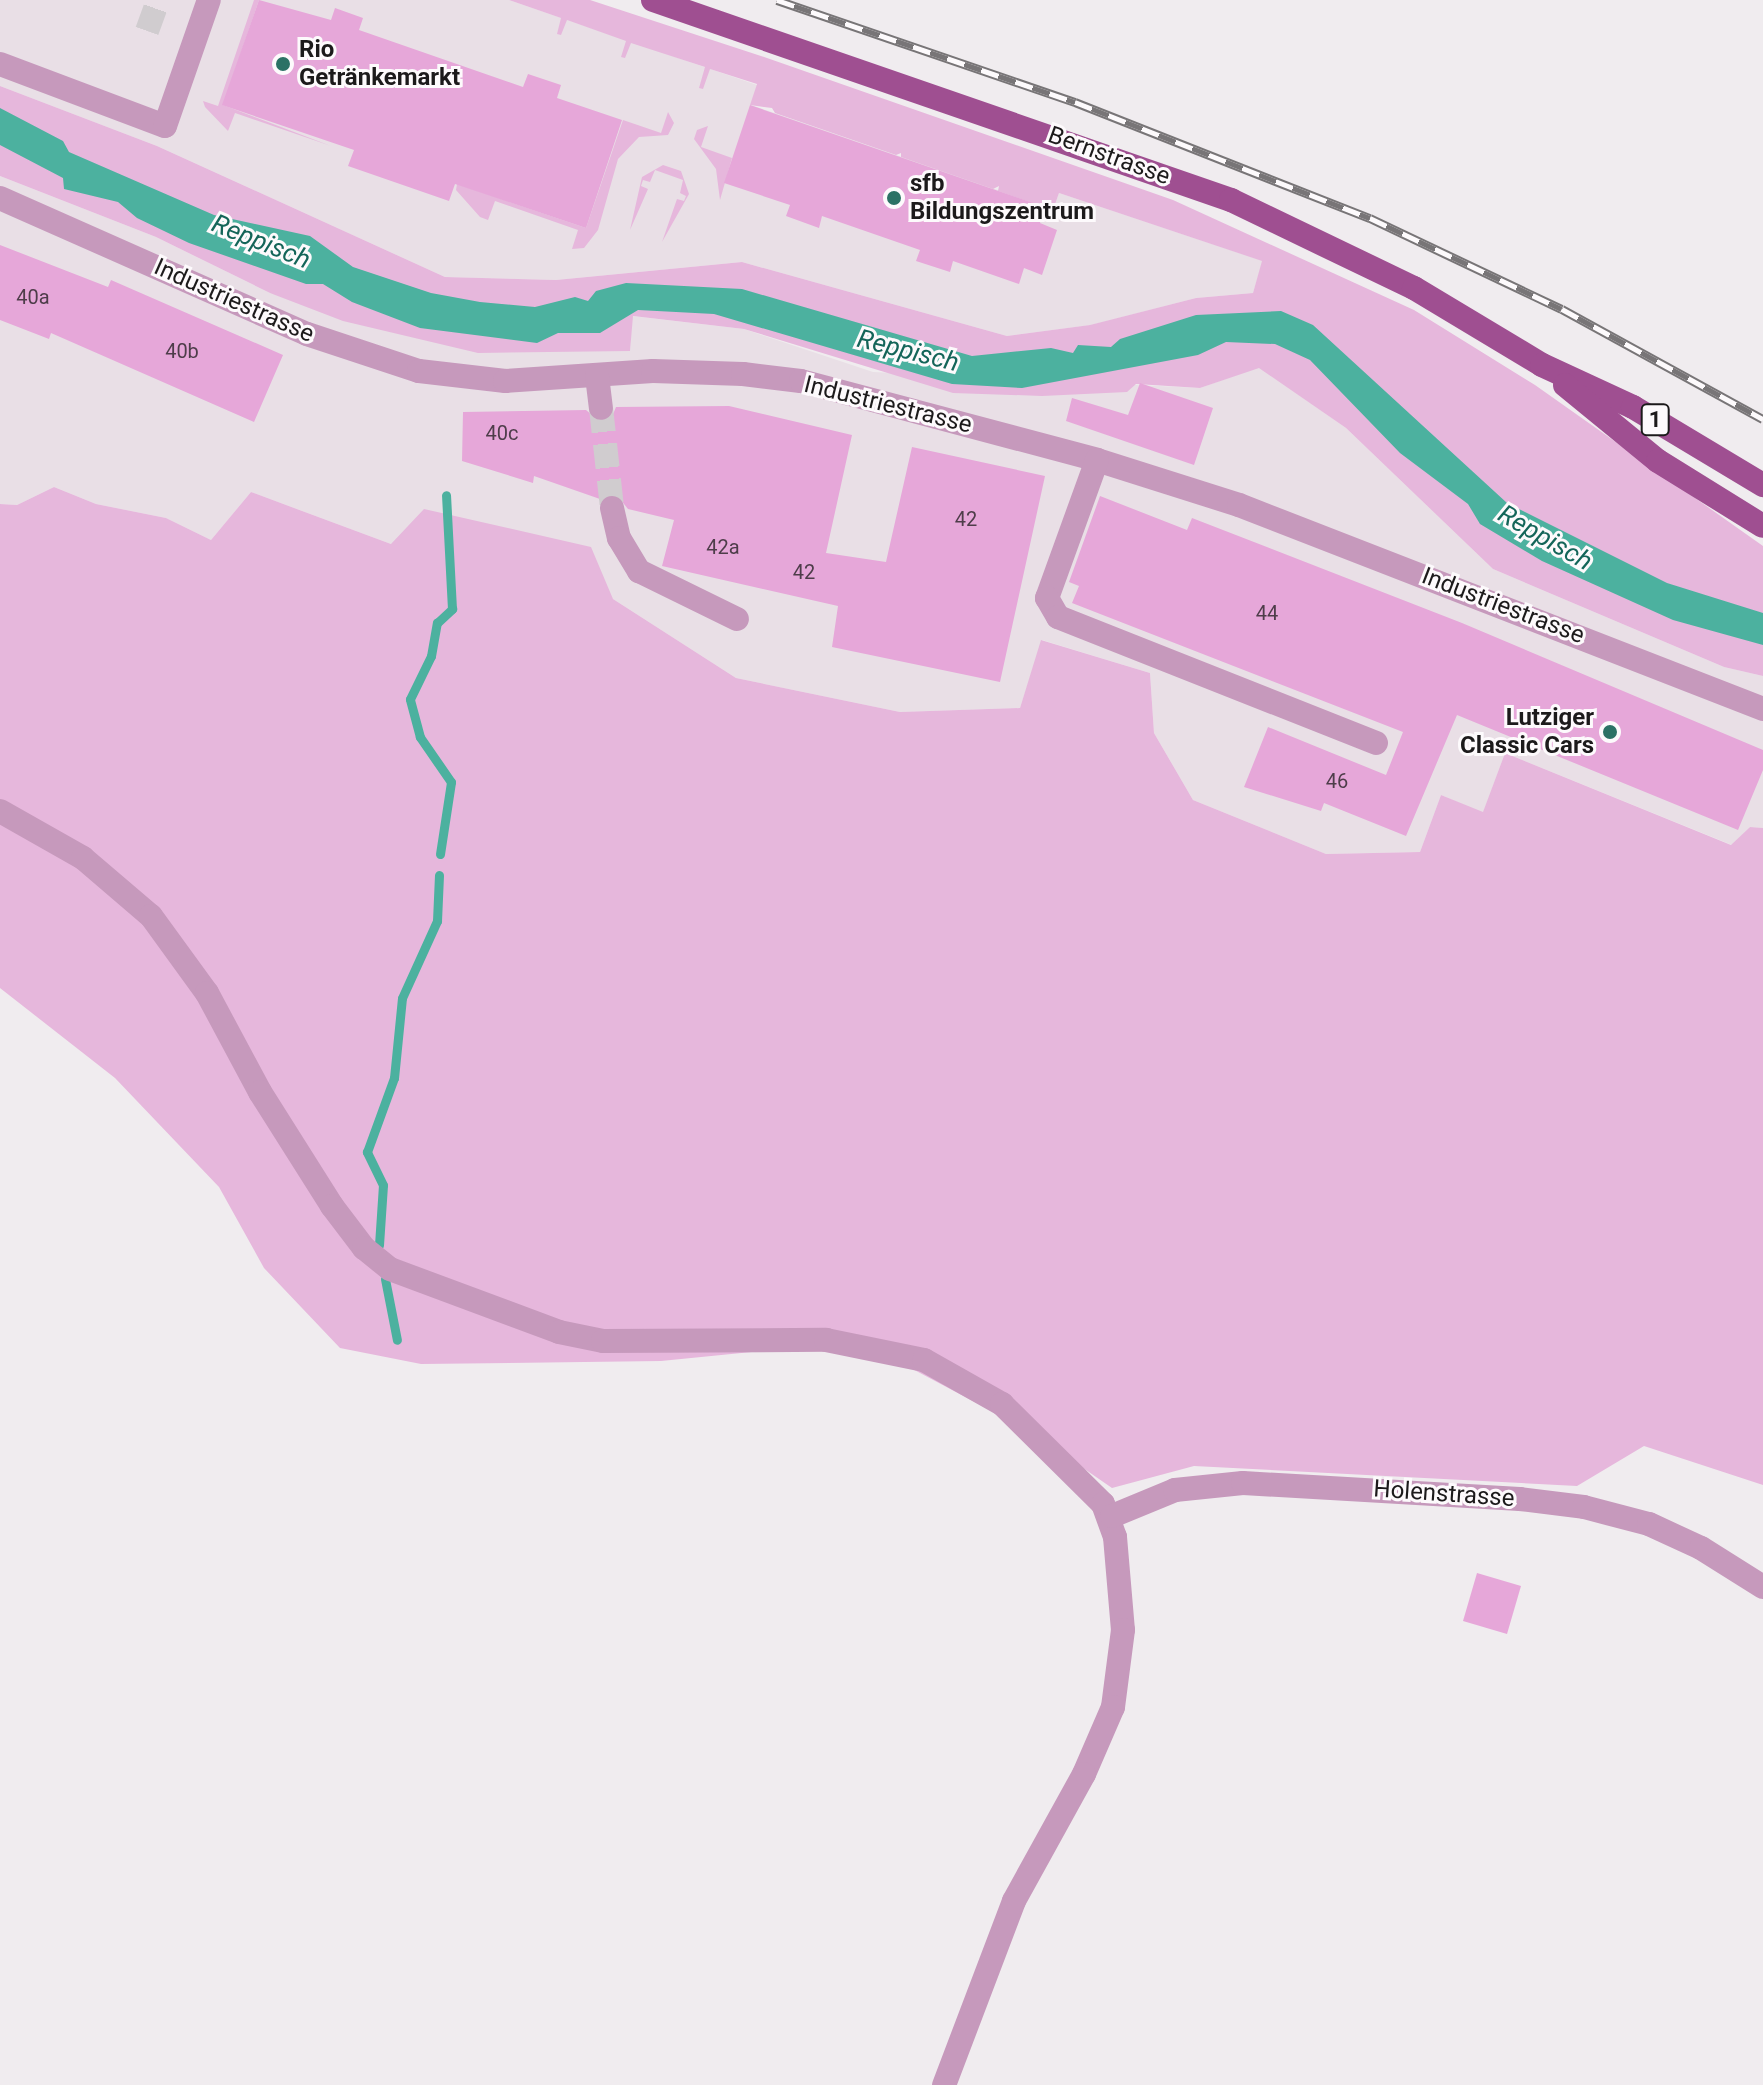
<!DOCTYPE html>
<html>
<head>
<meta charset="utf-8">
<style>
  body { margin:0 }
  #map { position:relative; width:1763px; height:2085px; overflow:hidden; background:#f0ecef; font-family:Roboto,sans-serif }
  div>[style] { position:absolute }
  .built>* { inset:0; background:#e9dfe6 }
  .green>* { inset:0; background:#e6b7dc }
  .water>* { inset:0; background:#4cb19f }
  .stream>* { height:9px; margin:-4.5px; padding:0 4.5px; transform-origin:4.5px; border-radius:4.5px; background:#4cb19f }
  .building>* { inset:0; background:#e6a7d9 }
  .minor-tunnel>* { height:24px; margin-top:-12px; transform-origin:0; background:repeating-linear-gradient(90deg,#d0cccf 0 24px,transparent 0 36px) }
  .minor>* { height:24px; margin:-12px; padding:0 12px; transform-origin:12px; border-radius:12px; background:#c699bc }
  .major>* { height:24px; margin:-12px; padding:0 12px; transform-origin:12px; border-radius:12px; background:#9f4f91 }
  .rail>* { height:9px; margin-top:-4.5px; transform-origin:0; background:repeating-linear-gradient(90deg,#fdfafc 0 18px,#787577 0 36px); box-sizing:border-box; border-block:2px solid #787577 }
  .dots>* { width:22px; height:22px; translate:-50% -50%; box-sizing:border-box; border:4px solid #fdfafc; border-radius:50% }
  span { translate:-50% -50%; white-space:nowrap; text-align:center; line-height:1.15; -webkit-text-stroke:6px #fdfafc; paint-order:stroke }
  .number-label { font-size:20px; color:#4e3d4a }
  .number-label span { -webkit-text-stroke-width:0 }
  .shield-label span { padding:2px 6px; background:#fdfafc; border:2px solid; border-radius:6px; -webkit-text-stroke-width:0 }
  .shield-label { font-size:22px; color:#1c1a1b; font-weight:700 }
  .poi-label { font-size:24px; color:#1c1a1b; font-weight:700 }
  .left { translate:0 -50%; text-align:left }
  .right { translate:-100% -50%; text-align:right }
  .street-label { font-size:24px; color:#1c1a1b }
  .water-label { font-size:26px; color:#146559; font-style:italic }
</style>
</head>
<body>
<div id="map">
  <div class="built">
    <div style="clip-path:polygon(0 0,509px 0,757px 85px,751px 105px,1053px 209px,1059px 193px,1263px 261px,1253px 293px,1196px 298px,1091px 325px,1007px 336px,742px 262px,556px 280px,445px 277px,157px 146px,0 86px)"></div>
    <div style="clip-path:polygon(0 176px,156px 237px,270px 293px,630px 351px,632px 316px,744px 329px,873px 372px,1200px 388px,1259px 367px,1346px 428px,1493px 569px,1724px 667px,1763px 676px,1763px 828px,1750px 827px,1732px 845px,1505px 753px,1483px 813px,1441px 795px,1420px 852px,1326px 854px,1193px 800px,1154px 733px,1150px 673px,1042px 640px,1020px 708px,900px 712px,736px 678px,613px 599px,391px 544px,251px 492px,211px 540px,166px 518px,96px 504px,54px 487px,17px 505px,0 504px)"></div>
  </div>
  <div class="green">
    <div style="clip-path:polygon(254px 0,259px 0,223px 105px,331px 146px,235px 113px,228px 131px,205px 107px,203px 101px,218px 106px)"></div>
    <div style="clip-path:polygon(509px 0,590px 0,767px 58px,1173px 200px,1414px 310px,1535px 385px,1763px 546px,1763px 676px,1724px 667px,1493px 569px,1346px 428px,1259px 368px,1200px 388px,1136px 384px,1127px 392px,1042px 396px,953px 393px,744px 329px,633px 316px,630px 351px,478px 353px,343px 321px,270px 293px,156px 237px,0 176px,0 86px,157px 146px,445px 277px,556px 280px,742px 262px,1007px 336px,1090px 325px,1196px 298px,1253px 293px,1262px 261px,1059px 193px,1053px 210px,998px 191px,999px 186px,993px 189px,901px 157px,901px 153px,896px 155px,775px 113px,772px 108px,750px 105px,757px 84px,710px 69px,703px 89px,699px 88px,705px 67px,631px 43px,625px 58px,621px 57px,626px 41px,567px 20px,561px 35px,557px 34px,561px 18px)"></div>
    <div style="clip-path:polygon(668px 112px,674px 123px,668px 135px,639px 137px,618px 159px,598px 230px,584px 248px,572px 249px,578px 230px,495px 201px,488px 220px,480px 217px,456px 190px,457px 184px,586px 228px,623px 120px,661px 133px)"></div>
    <div style="clip-path:polygon(708px 126px,701px 147px,732px 158px,720px 200px,716px 169px,694px 139px,697px 130px)"></div>
    <div style="clip-path:polygon(663px 165px,681px 171px,689px 194px,662px 242px,677px 199px,684px 201px,686px 196px,680px 193px,683px 180px,655px 170px,650px 182px,643px 180px,641px 186px,648px 189px,630px 230px,642px 177px)"></div>
    <div style="clip-path:polygon(54px 487px,96px 504px,166px 518px,211px 540px,251px 492px,391px 544px,424px 509px,591px 547px,613px 599px,736px 678px,900px 712px,1020px 708px,1041px 640px,1150px 673px,1154px 733px,1193px 800px,1326px 854px,1420px 852px,1441px 795px,1483px 812px,1505px 753px,1731px 845px,1750px 827px,1763px 828px,1763px 1485px,1644px 1446px,1577px 1486px,1194px 1466px,1112px 1488px,1031px 1432px,888px 1356px,821px 1345px,661px 1361px,421px 1364px,340px 1348px,264px 1268px,219px 1187px,115px 1078px,0 988px,0 504px,17px 505px)"></div>
  </div>
  <div class="water">
    <div style="clip-path:polygon(0 108px,63px 141px,69px 152px,214px 215px,310px 236px,353px 267px,431px 293px,480px 302px,535px 307px,575px 297px,588px 301px,596px 291px,626px 283px,742px 289px,972px 356px,1051px 348px,1073px 353px,1078px 345px,1111px 347px,1120px 339px,1196px 315px,1281px 311px,1313px 325px,1507px 503px,1667px 583px,1763px 613px,1763px 645px,1673px 620px,1542px 561px,1480px 524px,1468px 504px,1400px 453px,1310px 360px,1275px 344px,1226px 342px,1198px 355px,1022px 388px,952px 384px,714px 314px,638px 310px,600px 333px,558px 333px,537px 343px,420px 328px,352px 302px,323px 284px,306px 284px,189px 243px,137px 218px,118px 202px,64px 189px,63px 178px,0 145px)"></div>
  </div>
  <div class="stream">
    <div style="left:440px;top:854px;width:73px;rotate:-81.3deg"></div>
    <div style="left:451px;top:782px;width:55px;rotate:-124.6deg"></div>
    <div style="left:420px;top:737px;width:39px;rotate:-105deg"></div>
    <div style="left:410px;top:699px;width:48px;rotate:-64deg"></div>
    <div style="left:431px;top:656px;width:34px;rotate:-80deg"></div>
    <div style="left:437px;top:623px;width:21px;rotate:-43deg"></div>
    <div style="left:452px;top:609px;width:114px;rotate:-93deg"></div>
    <div style="left:379px;top:1245px;width:60px;rotate:-86.2deg"></div>
    <div style="left:383px;top:1185px;width:37px;rotate:-116deg"></div>
    <div style="left:367px;top:1152px;width:79px;rotate:-70deg"></div>
    <div style="left:394px;top:1078px;width:80px;rotate:-84.3deg"></div>
    <div style="left:402px;top:998px;width:85px;rotate:-65.6deg"></div>
    <div style="left:437px;top:921px;width:46px;rotate:-87.5deg"></div>
    <div style="left:385px;top:1279px;width:62px;rotate:78.9deg"></div>
  </div>
  <div class="building">
    <div style="clip-path:polygon(259px 0,331px 20px,335px 8px,363px 18px,359px 30px,523px 87px,528px 74px,561px 85px,557px 98px,622px 120px,586px 228px,455px 184px,449px 201px,348px 166px,354px 150px,222px 105px)"></div>
    <div style="clip-path:polygon(750px 105px,1045px 207px,1040px 223px,1057px 230px,1042px 275px,1024px 268px,1019px 284px,953px 261px,950px 272px,916px 261px,920px 250px,822px 216px,819px 228px,786px 216px,790px 205px,724px 183px)"></div>
    <div style="clip-path:polygon(0 245px,108px 287px,111px 280px,283px 355px,254px 422px,51px 333px,49px 339px,0 320px)"></div>
    <div style="clip-path:polygon(1140px 383px,1213px 408px,1194px 465px,1066px 421px,1072px 398px,1128px 415px)"></div>
    <div style="clip-path:polygon(729px 406px,852px 435px,826px 553px,886px 562px,912px 447px,1045px 476px,1000px 682px,832px 647px,838px 606px,662px 566px,674px 520px,628px 509px,616px 494px,600px 499px,534px 476px,533px 483px,462px 461px,463px 412px,586px 410px,602px 423px,611px 419px,616px 407px)"></div>
    <div style="clip-path:polygon(1100px 496px,1187px 530px,1192px 518px,1462px 623px,1763px 750px,1763px 770px,1738px 830px,1457px 715px,1406px 836px,1324px 803px,1321px 811px,1244px 787px,1268px 727px,1386px 775px,1403px 732px,1072px 603px,1079px 586px,1069px 582px)"></div>
    <div style="clip-path:polygon(1477px 1573px,1521px 1586px,1507px 1634px,1463px 1621px)"></div>
  </div>
  <div class="minor-tunnel">
    <div style="left:147px;top:31px;width:33px;rotate:-70deg"></div>
    <div style="left:601px;top:408px;width:101px;rotate:83.7deg"></div>
  </div>
  <div class="minor">
    <div style="left:0;top:64px;width:176px;rotate:20.6deg"></div>
    <div style="left:165px;top:126px;width:133px;rotate:-70.8deg"></div>
    <div style="left:0;top:198px;width:336px;rotate:23.9deg"></div>
    <div style="left:307px;top:334px;width:118px;rotate:18.3deg"></div>
    <div style="left:419px;top:371px;width:87px;rotate:6.6deg"></div>
    <div style="left:505px;top:381px;width:148px;rotate:-3.9deg"></div>
    <div style="left:653px;top:371px;width:90px;rotate:1.9deg"></div>
    <div style="left:743px;top:374px;width:58px;rotate:6.9deg"></div>
    <div style="left:801px;top:381px;width:306px;rotate:14.9deg"></div>
    <div style="left:1097px;top:460px;width:149px;rotate:17.6deg"></div>
    <div style="left:1239px;top:505px;width:562px;rotate:21.27deg"></div>
    <div style="left:597px;top:376px;width:32px;rotate:83deg"></div>
    <div style="left:1097px;top:460px;width:147px;rotate:109.9deg"></div>
    <div style="left:1047px;top:598px;width:22px;rotate:60deg"></div>
    <div style="left:1058px;top:617px;width:342px;rotate:21.6deg"></div>
    <div style="left:612px;top:508px;width:31px;rotate:77deg"></div>
    <div style="left:619px;top:538px;width:39px;rotate:59deg"></div>
    <div style="left:639px;top:571px;width:109px;rotate:26.1deg"></div>
    <div style="left:0;top:811px;width:95px;rotate:29.5deg"></div>
    <div style="left:83px;top:858px;width:89px;rotate:40.5deg"></div>
    <div style="left:151px;top:916px;width:95px;rotate:54deg"></div>
    <div style="left:207px;top:993px;width:112px;rotate:61.8deg"></div>
    <div style="left:260px;top:1092px;width:135px;rotate:57.7deg"></div>
    <div style="left:332px;top:1206px;width:53px;rotate:52.7deg"></div>
    <div style="left:364px;top:1248px;width:33px;rotate:39deg"></div>
    <div style="left:390px;top:1269px;width:180px;rotate:20.4deg"></div>
    <div style="left:559px;top:1332px;width:45px;rotate:11.6deg"></div>
    <div style="left:603px;top:1341px;width:223px;rotate:-0.3deg"></div>
    <div style="left:826px;top:1340px;width:100px;rotate:11.5deg"></div>
    <div style="left:924px;top:1360px;width:90px;rotate:29.4deg"></div>
    <div style="left:1002px;top:1404px;width:142px;rotate:44.7deg"></div>
    <div style="left:1103px;top:1504px;width:35px;rotate:70deg"></div>
    <div style="left:1115px;top:1537px;width:93px;rotate:85.1deg"></div>
    <div style="left:1123px;top:1630px;width:78px;rotate:97.4deg"></div>
    <div style="left:1113px;top:1707px;width:73px;rotate:113.4deg"></div>
    <div style="left:1084px;top:1774px;width:145px;rotate:118.9deg"></div>
    <div style="left:1014px;top:1901px;width:197px;rotate:110.8deg"></div>
    <div style="left:1112px;top:1516px;width:68px;rotate:-22.4deg"></div>
    <div style="left:1175px;top:1490px;width:68px;rotate:-5.9deg"></div>
    <div style="left:1243px;top:1483px;width:277px;rotate:3.3deg"></div>
    <div style="left:1520px;top:1499px;width:64px;rotate:7.1deg"></div>
    <div style="left:1584px;top:1507px;width:67px;rotate:14.7deg"></div>
    <div style="left:1649px;top:1524px;width:57px;rotate:24.8deg"></div>
    <div style="left:1701px;top:1548px;width:73px;rotate:32.2deg"></div>
  </div>
  <div class="major">
    <div style="left:653px;top:0;width:612px;rotate:19.09deg"></div>
    <div style="left:1231px;top:200px;width:203px;rotate:25.7deg"></div>
    <div style="left:1414px;top:288px;width:149px;rotate:31deg"></div>
    <div style="left:1542px;top:365px;width:100px;rotate:24.8deg"></div>
    <div style="left:1633px;top:407px;width:152px;rotate:31deg"></div>
    <div style="left:1565px;top:385px;width:120px;rotate:39.3deg"></div>
    <div style="left:1658px;top:461px;width:123px;rotate:31.8deg"></div>
  </div>
  <div class="rail">
    <div style="left:777px;top:0;width:315px;rotate:18.9deg"></div>
    <div style="left:1075px;top:102px;width:317px;rotate:21.5deg"></div>
    <div style="left:1370px;top:218px;width:212px;rotate:25.4deg"></div>
    <div style="left:1562px;top:309px;width:229px;rotate:28.7deg"></div>
  </div>
  <div class="dots">
    <div style="left:283px;top:64px;background:#2c7165"></div>
    <div style="left:894px;top:198px;background:#2c7165"></div>
    <div style="left:1610px;top:732px;background:#2c7165"></div>
  </div>
  <div class="number-label">
    <span style="left:33px;top:297px">40a</span>
    <span style="left:182px;top:351px">40b</span>
    <span style="left:502px;top:433px">40c</span>
    <span style="left:966px;top:519px">42</span>
    <span style="left:723px;top:547px">42a</span>
    <span style="left:804px;top:572px">42</span>
    <span style="left:1267px;top:613px">44</span>
    <span style="left:1337px;top:781px">46</span>
  </div>
  <div class="shield-label">
    <span style="left:1655px;top:420px">1</span>
  </div>
  <div class="poi-label">
    <span class="left" style="left:299px;top:64px">Rio<br>Getränkemarkt</span>
    <span class="left" style="left:910px;top:198px">sfb<br>Bildungszentrum</span>
    <span class="right" style="left:1594px;top:732px">Lutziger<br>Classic Cars</span>
  </div>
  <div class="street-label">
    <span style="left:1109px;top:156px;rotate:20deg">Bernstrasse</span>
    <span style="left:234px;top:301px;rotate:24deg">Industriestrasse</span>
    <span style="left:888px;top:405px;rotate:14deg">Industriestrasse</span>
    <span style="left:1503px;top:606px;rotate:21deg">Industriestrasse</span>
    <span style="left:1444px;top:1494px;rotate:4deg">Holenstrasse</span>
  </div>
  <div class="water-label">
    <span style="left:261px;top:242px;rotate:22deg">Reppisch</span>
    <span style="left:908px;top:351px;rotate:14deg">Reppisch</span>
    <span style="left:1545px;top:538px;rotate:30deg">Reppisch</span>
  </div>
</div>
</body>
</html>
